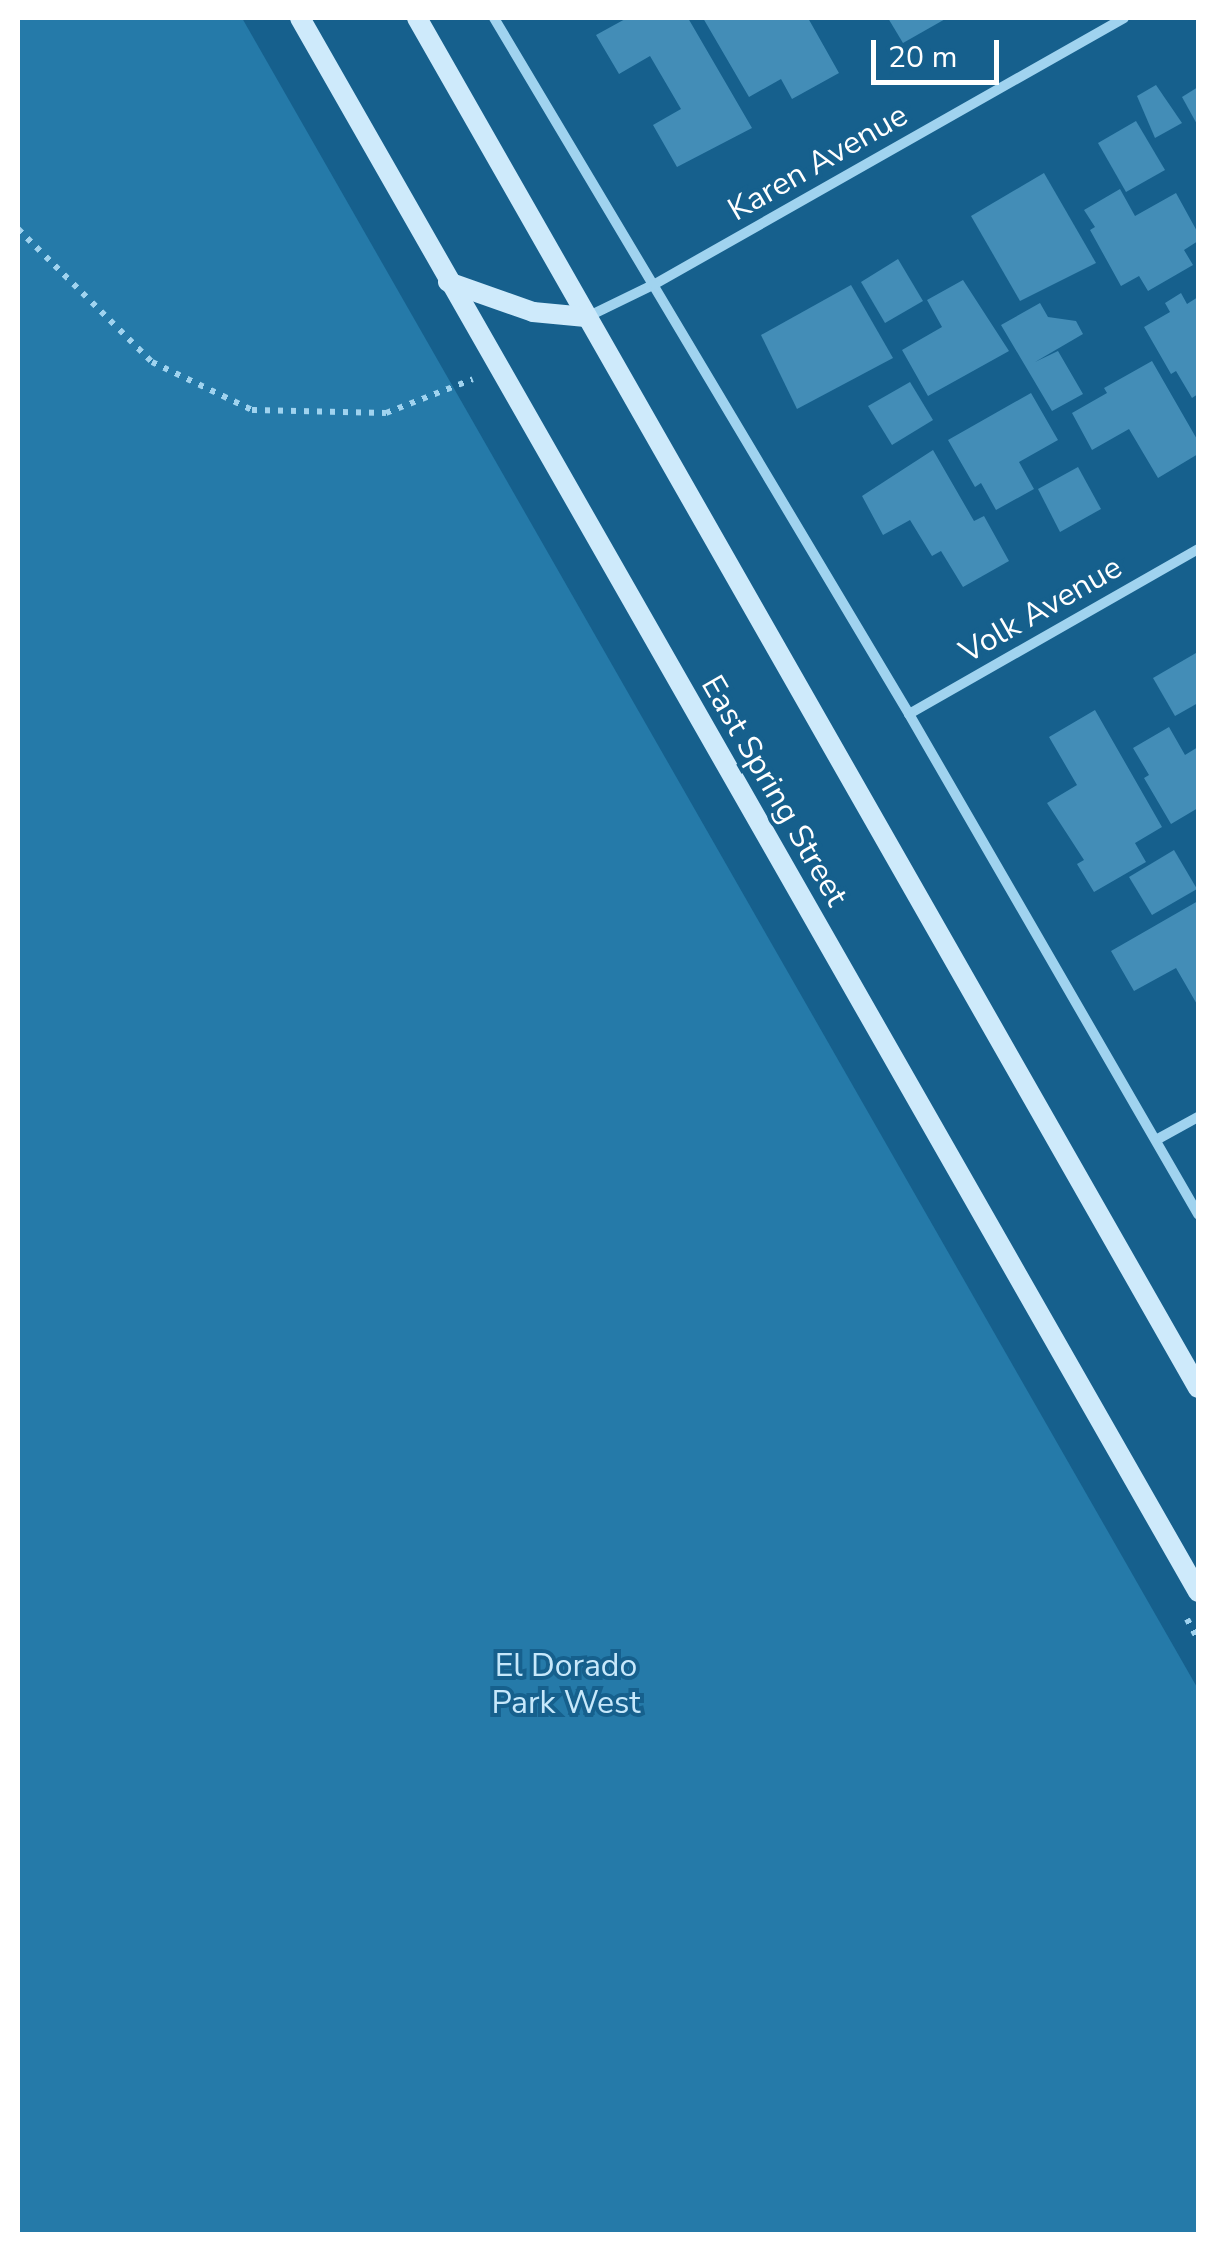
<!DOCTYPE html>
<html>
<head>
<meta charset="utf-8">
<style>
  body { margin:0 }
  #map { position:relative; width:1216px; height:2252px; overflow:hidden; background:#16608d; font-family:"Nunito Sans",sans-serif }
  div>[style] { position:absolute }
  .green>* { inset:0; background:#257aa9 }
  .building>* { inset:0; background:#438db7 }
  .path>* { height:6px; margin-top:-3px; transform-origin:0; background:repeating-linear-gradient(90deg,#a0d3ef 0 5px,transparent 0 13px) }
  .street>* { height:10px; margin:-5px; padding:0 5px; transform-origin:5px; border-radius:5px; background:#a0d3ef }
  .secondary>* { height:20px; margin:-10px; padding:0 10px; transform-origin:10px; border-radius:10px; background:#ceeafb }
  span { translate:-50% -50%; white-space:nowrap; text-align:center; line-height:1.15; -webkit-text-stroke:8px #16608d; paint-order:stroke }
  .street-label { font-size:32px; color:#fff }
  .park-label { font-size:32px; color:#c7e8fb }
  .frame { position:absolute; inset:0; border:20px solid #fff; pointer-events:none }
  .scale { position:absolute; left:871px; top:40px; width:128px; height:45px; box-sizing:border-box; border:5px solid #fff; border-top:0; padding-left:12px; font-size:30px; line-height:35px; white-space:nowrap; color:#fff; -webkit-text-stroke:8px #16608d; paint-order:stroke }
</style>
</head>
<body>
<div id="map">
  <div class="green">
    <div style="clip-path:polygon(18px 18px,242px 18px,1198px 1689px,1198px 2234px,18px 2234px)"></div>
  </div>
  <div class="building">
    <div style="clip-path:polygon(627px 18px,688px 18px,752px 128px,677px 167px,653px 125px,681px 109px,650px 56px,619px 74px,596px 35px)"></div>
    <div style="clip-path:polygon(703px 18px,808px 18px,839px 73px,792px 99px,781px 79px,749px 97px)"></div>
    <div style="clip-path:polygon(888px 18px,947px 18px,903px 43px)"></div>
    <div style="clip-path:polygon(1156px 85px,1182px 123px,1155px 138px,1137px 96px)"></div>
    <div style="clip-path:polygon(1198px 87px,1198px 126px,1182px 97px)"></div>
    <div style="clip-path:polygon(1136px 121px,1165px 170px,1126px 192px,1098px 143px)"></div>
    <div style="clip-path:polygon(1044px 173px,1096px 263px,1020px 301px,971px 216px)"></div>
    <div style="clip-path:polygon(1120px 189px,1135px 216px,1176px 193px,1198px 233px,1198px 241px,1184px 250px,1193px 265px,1148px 291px,1139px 276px,1121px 286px,1090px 230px,1095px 227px,1084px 210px)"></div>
    <div style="clip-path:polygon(898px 259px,923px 301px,885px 323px,861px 282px)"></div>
    <div style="clip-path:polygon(963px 280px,1009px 351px,928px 396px,902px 350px,942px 327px,927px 300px)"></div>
    <div style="clip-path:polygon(851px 285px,893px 358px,797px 409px,761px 335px)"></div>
    <div style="clip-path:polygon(1181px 293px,1187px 304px,1198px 297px,1198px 394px,1192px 398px,1176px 371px,1171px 374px,1144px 327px,1170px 312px,1165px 303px)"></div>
    <div style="clip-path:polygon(1040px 303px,1048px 317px,1076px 321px,1083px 334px,1035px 362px,1058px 351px,1083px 394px,1052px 411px,1001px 325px)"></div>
    <div style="clip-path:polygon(1152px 361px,1198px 441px,1198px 454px,1158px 478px,1129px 429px,1092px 450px,1072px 413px,1107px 393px,1104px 388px)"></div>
    <div style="clip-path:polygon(910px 382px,933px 420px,892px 445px,868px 406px)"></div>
    <div style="clip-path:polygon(1031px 393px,1058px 440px,1019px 462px,1034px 489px,996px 510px,981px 483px,975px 487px,948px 440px)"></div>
    <div style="clip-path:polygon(933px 450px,974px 521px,984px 516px,1009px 561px,963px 587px,941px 551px,932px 556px,910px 520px,883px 535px,862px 496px)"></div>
    <div style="clip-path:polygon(1078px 467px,1101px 509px,1060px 532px,1038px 489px)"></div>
    <div style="clip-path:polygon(1196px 653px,1198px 703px,1175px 716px,1153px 678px)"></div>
    <div style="clip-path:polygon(1095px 710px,1162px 827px,1135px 843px,1146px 862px,1094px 892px,1077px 864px,1084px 860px,1047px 803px,1077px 785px,1049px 737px)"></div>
    <div style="clip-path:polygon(1169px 727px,1185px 755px,1198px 747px,1198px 808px,1171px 824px,1144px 778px,1149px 775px,1133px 748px)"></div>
    <div style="clip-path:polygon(1174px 850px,1197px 889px,1152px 915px,1129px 877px)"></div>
    <div style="clip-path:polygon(1198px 901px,1198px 1006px,1176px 968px,1134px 991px,1111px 951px)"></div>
  </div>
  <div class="path">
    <div style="left:18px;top:229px;width:189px;rotate:44.8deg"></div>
    <div style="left:152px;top:362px;width:111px;rotate:25.6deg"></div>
    <div style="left:252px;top:410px;width:134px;rotate:1.3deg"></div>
    <div style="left:386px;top:413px;width:93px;rotate:-21.3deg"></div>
    <div style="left:1187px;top:1619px;width:24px;rotate:62deg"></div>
  </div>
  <div class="street">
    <div style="left:494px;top:18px;width:810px;rotate:59.19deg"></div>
    <div style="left:909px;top:714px;width:578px;rotate:59.97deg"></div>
    <div style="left:587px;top:317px;width:76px;rotate:-25.9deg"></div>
    <div style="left:655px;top:284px;width:539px;rotate:-29.56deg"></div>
    <div style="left:909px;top:714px;width:333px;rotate:-29.7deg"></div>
    <div style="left:1156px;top:1140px;width:48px;rotate:-28.7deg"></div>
  </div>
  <div class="secondary">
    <div style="left:300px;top:18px;width:1812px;rotate:60.29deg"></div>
    <div style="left:417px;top:18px;width:1577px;rotate:60.31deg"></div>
    <div style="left:448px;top:282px;width:90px;rotate:19.4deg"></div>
    <div style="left:533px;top:312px;width:53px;rotate:5.4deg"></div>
  </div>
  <div class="street-label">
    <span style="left:818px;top:163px;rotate:-30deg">Karen Avenue</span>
    <span style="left:1041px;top:610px;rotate:-30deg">Volk Avenue</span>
    <span style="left:774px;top:791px;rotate:60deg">East Spring Street</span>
  </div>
  <div class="park-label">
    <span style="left:566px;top:1685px">El Dorado<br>Park West</span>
  </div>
  <div class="frame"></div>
  <div class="scale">20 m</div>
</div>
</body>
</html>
